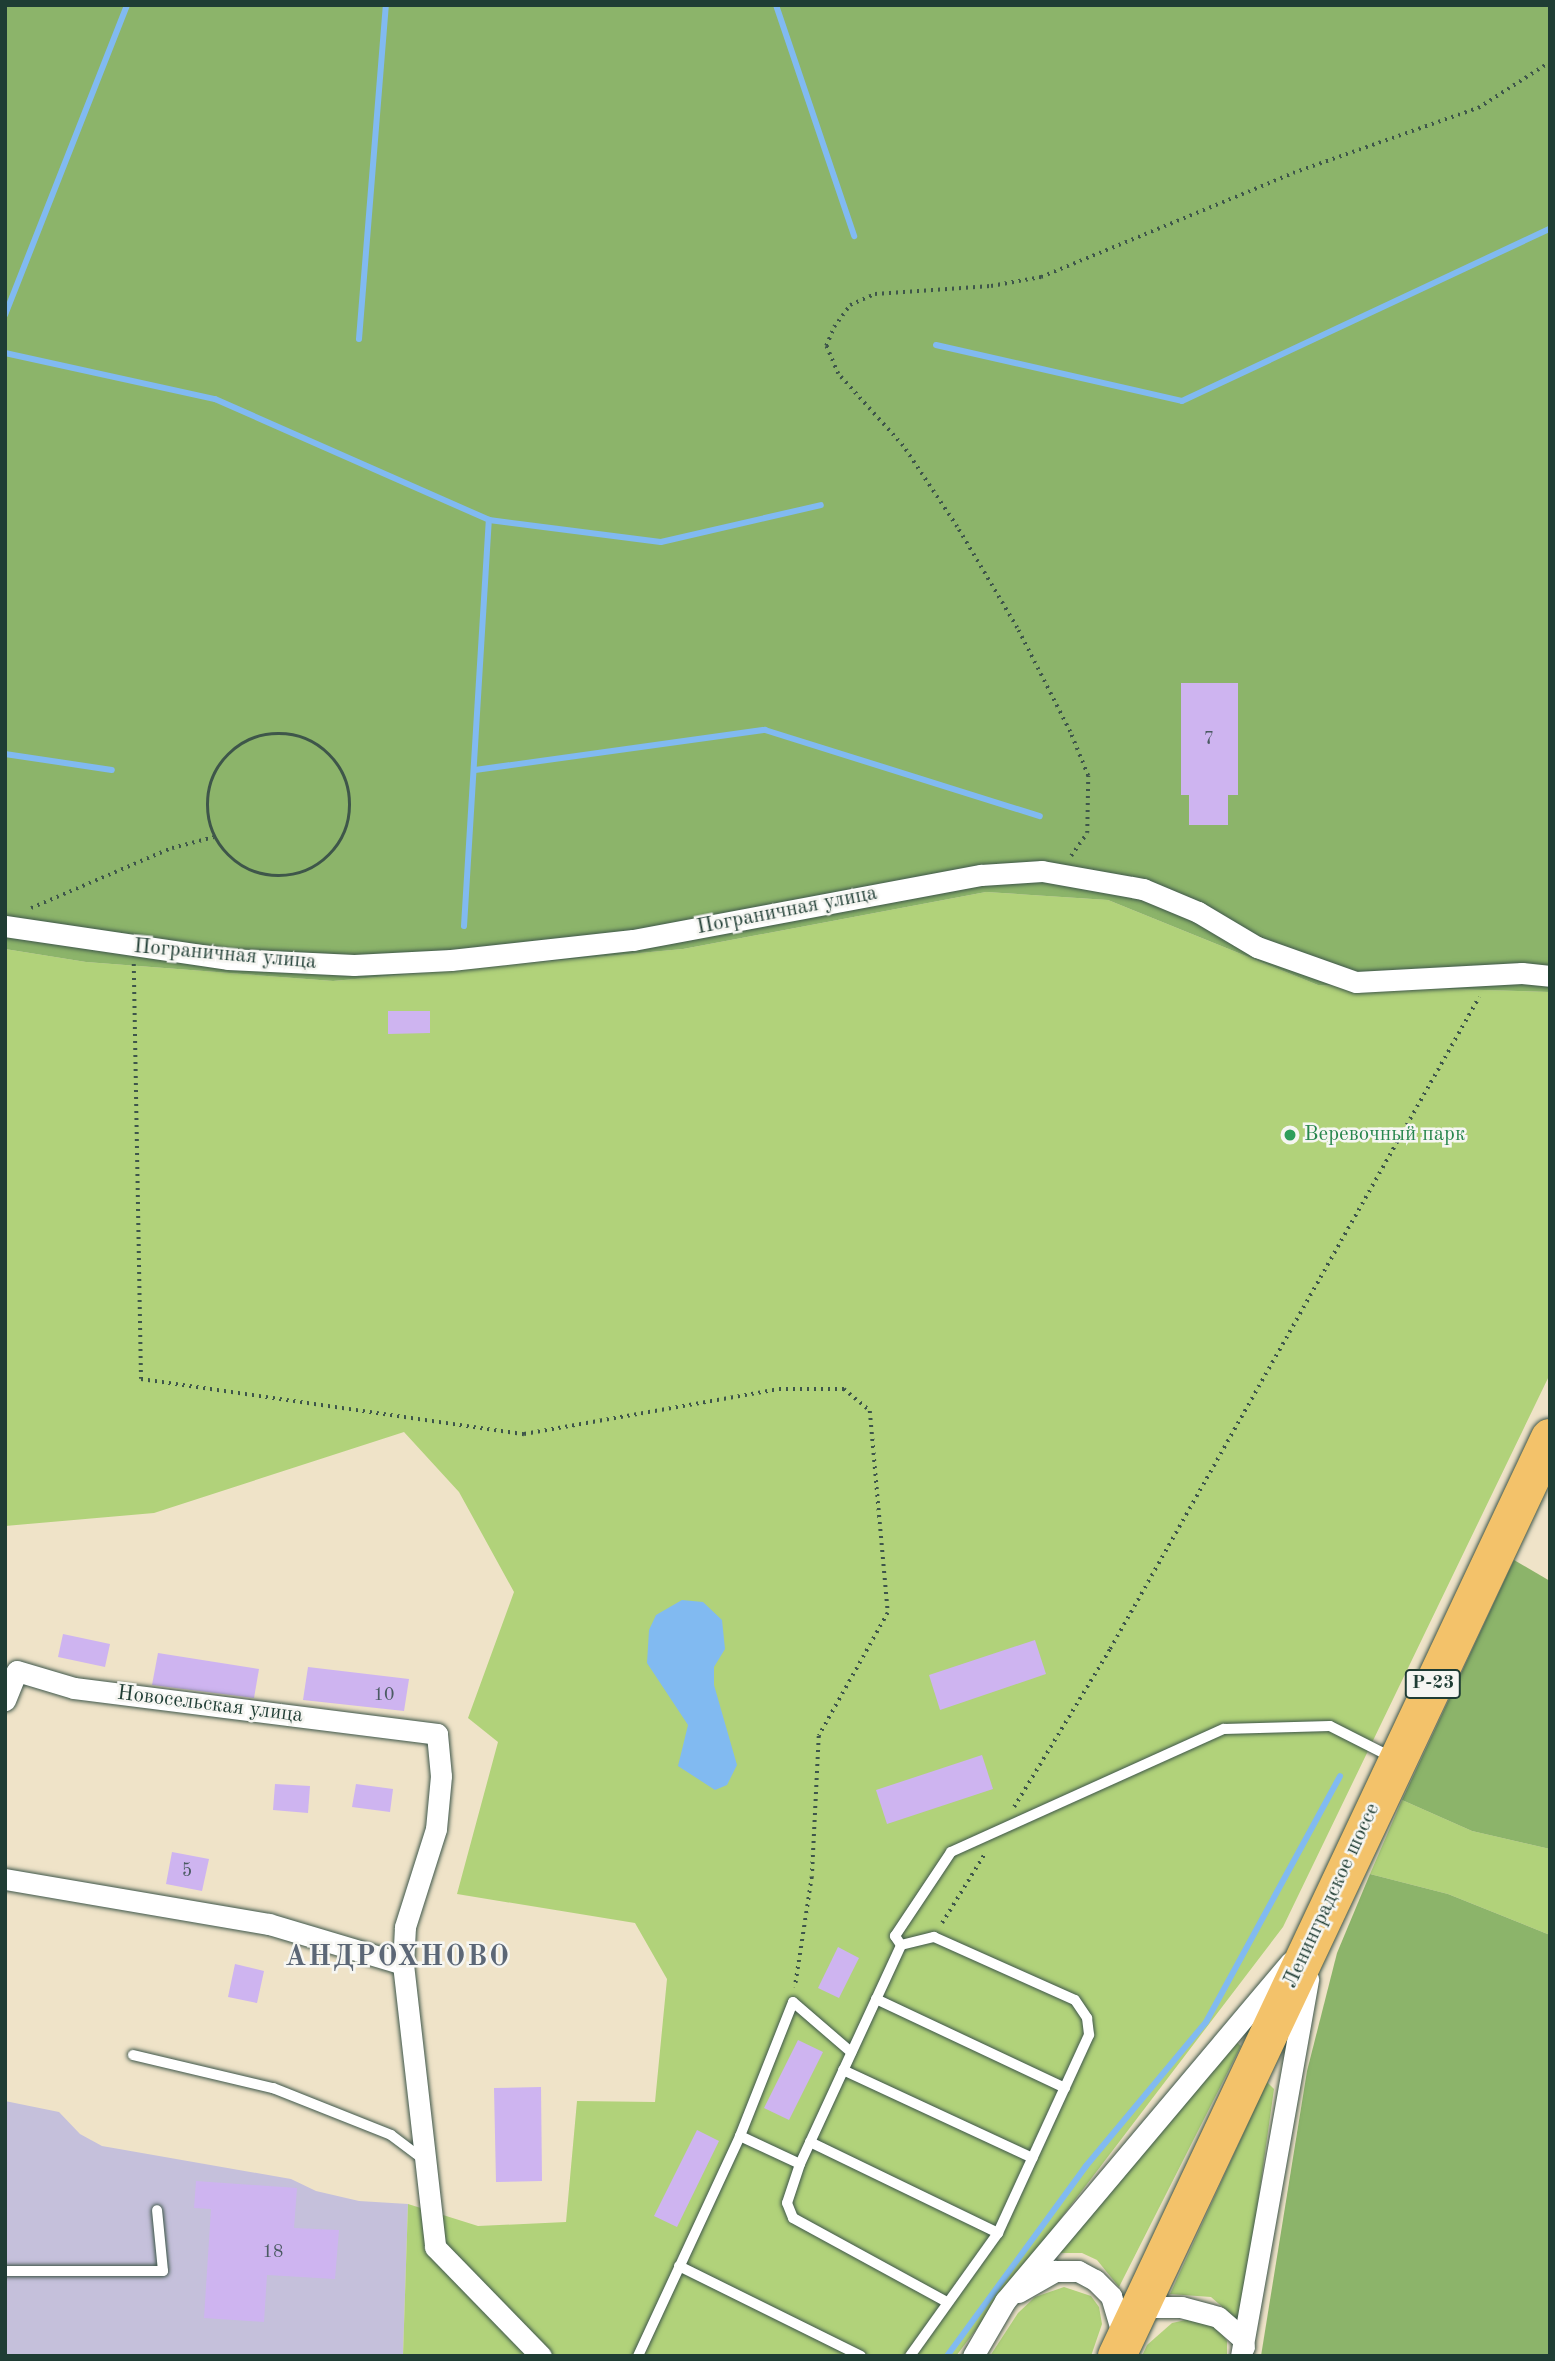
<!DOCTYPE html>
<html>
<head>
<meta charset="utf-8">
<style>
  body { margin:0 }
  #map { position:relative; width:1555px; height:2361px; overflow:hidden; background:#efe3c8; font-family:"Old Standard TT",serif }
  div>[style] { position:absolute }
  .industrial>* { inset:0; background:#c5c0db }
  .green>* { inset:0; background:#b1d27a }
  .forest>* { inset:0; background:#8cb46a }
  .water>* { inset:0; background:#81baf1 }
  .stream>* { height:6px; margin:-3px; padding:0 3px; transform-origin:3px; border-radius:3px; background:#81baf1 }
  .building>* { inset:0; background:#ceb4f0 }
  .path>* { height:3.5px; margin-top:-1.75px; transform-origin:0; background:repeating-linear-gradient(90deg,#3e564a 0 2px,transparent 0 7px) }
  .path>.ring { margin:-1.75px; padding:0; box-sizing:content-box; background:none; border:3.5px solid #3e564a; border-radius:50% }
  .roads { filter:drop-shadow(0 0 2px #3e564a) drop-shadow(0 0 2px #3e564a) }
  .lane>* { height:10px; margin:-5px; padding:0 5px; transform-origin:5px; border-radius:5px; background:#fff }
  .street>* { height:21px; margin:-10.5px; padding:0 10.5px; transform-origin:10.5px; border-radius:10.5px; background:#fff }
  .highway>* { height:38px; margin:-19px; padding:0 19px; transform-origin:19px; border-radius:19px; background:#f3c26a }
  .dots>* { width:19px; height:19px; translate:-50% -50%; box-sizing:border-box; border:4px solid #f6f6f2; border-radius:50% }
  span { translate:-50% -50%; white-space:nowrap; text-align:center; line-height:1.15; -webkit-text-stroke:5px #f6f6f2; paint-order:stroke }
  .number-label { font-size:18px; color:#4b5b63 }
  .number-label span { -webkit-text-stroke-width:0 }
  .shield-label span { padding:2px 5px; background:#f6f6f2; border:2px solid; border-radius:5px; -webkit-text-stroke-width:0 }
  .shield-label { font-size:19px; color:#1f3d34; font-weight:700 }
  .street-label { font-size:21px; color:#1f3d34 }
  .leisure-label { font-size:21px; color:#27864d }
  .left { translate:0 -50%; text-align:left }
  .district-label { font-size:28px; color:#5c6776; font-weight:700; letter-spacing:2px }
  .frame { position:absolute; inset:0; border:7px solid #1f3d34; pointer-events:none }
</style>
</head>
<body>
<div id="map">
  <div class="industrial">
    <div style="clip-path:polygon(5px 2101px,59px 2112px,80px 2134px,102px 2146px,291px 2179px,316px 2191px,359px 2201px,408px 2204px,403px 2356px,5px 2356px)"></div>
  </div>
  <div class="green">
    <div style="clip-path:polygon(986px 892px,1108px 900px,1318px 985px,1550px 992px,1550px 1374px,1283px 1927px,956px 2356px,403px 2356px,408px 2204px,478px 2226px,566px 2222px,577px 2101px,655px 2102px,667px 1979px,635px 1923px,457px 1894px,498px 1742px,468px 1718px,514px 1592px,459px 1492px,404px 1432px,154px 1513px,5px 1526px,5px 949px,86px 962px,333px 981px,683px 949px)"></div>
    <div style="clip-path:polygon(1402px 1800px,1472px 1831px,1550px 1849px,1550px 1935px,1448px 1894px,1370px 1874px)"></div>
    <div style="clip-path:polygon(1234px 2040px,1241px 2046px,1119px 2287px,1097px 2260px,1082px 2253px,1058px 2253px)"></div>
    <div style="clip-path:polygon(1267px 2082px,1274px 2089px,1241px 2323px,1211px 2297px,1170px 2294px)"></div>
    <div style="clip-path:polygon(1064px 2287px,1091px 2296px,1099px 2307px,1102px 2324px,1091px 2356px,990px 2356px,1018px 2313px,1035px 2297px)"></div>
    <div style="clip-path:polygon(1195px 2318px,1219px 2330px,1227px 2341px,1227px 2356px,1142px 2356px,1147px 2345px,1172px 2323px)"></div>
  </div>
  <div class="forest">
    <div style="clip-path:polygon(5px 5px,1550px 5px,1550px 992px,1318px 985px,1108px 900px,986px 892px,683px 949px,333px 981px,86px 962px,5px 949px)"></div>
    <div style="clip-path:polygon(1514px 1560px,1550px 1581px,1550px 1849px,1472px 1831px,1402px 1800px)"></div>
    <div style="clip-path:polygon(1370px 1874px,1448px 1894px,1550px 1935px,1550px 2356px,1261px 2356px,1307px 2071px,1337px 1953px)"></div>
  </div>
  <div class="water">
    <div style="clip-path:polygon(682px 1600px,703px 1602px,722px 1620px,725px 1649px,714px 1667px,714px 1685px,737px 1765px,727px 1785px,715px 1790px,678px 1766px,688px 1725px,647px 1663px,649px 1630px,656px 1615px)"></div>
  </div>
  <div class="stream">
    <div style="left:776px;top:5px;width:244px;rotate:71.3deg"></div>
    <div style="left:5px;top:315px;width:333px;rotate:-68.5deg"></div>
    <div style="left:359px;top:339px;width:335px;rotate:-85.4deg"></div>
    <div style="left:936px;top:345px;width:252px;rotate:12.8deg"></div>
    <div style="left:1182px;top:401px;width:406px;rotate:-25.1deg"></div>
    <div style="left:5px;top:353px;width:215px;rotate:12.4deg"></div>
    <div style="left:215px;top:399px;width:300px;rotate:23.8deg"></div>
    <div style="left:489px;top:520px;width:173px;rotate:7.3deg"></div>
    <div style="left:661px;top:542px;width:164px;rotate:-13deg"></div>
    <div style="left:5px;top:754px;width:108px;rotate:8.5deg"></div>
    <div style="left:475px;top:770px;width:293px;rotate:-7.9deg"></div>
    <div style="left:765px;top:730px;width:288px;rotate:17.4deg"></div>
    <div style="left:464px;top:926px;width:407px;rotate:-86.5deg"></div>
    <div style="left:947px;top:2356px;width:235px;rotate:-53.8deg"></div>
    <div style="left:1086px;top:2166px;width:187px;rotate:-50.2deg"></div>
    <div style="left:1206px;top:2022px;width:280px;rotate:-61.4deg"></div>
  </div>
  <div class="building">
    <div style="clip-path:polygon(1181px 683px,1238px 683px,1238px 795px,1228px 795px,1228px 825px,1189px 825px,1189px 795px,1181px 795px)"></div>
    <div style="clip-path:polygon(388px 1011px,430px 1011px,430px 1033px,388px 1034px)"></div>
    <div style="clip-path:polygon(63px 1634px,110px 1644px,105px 1667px,58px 1657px)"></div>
    <div style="clip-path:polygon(1035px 1640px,1046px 1674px,940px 1710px,929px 1675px)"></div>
    <div style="clip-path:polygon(158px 1653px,259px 1669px,254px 1698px,152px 1685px)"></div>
    <div style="clip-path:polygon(308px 1667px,409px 1679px,404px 1711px,303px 1700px)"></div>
    <div style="clip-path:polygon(982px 1755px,993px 1789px,887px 1824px,876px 1790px)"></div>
    <div style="clip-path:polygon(275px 1784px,310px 1786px,308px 1813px,273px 1810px)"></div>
    <div style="clip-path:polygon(356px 1784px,393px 1789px,390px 1812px,352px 1807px)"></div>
    <div style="clip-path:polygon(172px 1852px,209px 1859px,202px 1891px,166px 1884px)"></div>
    <div style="clip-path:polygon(838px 1947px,859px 1958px,839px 1998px,818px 1988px)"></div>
    <div style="clip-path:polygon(235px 1964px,264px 1971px,257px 2003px,228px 1997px)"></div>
    <div style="clip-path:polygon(798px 2040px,823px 2052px,789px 2120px,764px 2108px)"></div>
    <div style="clip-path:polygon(541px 2087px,542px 2181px,496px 2182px,494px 2088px)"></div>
    <div style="clip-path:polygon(697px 2130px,719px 2141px,677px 2227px,654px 2216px)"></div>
    <div style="clip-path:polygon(196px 2181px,297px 2188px,294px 2228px,339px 2230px,335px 2279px,267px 2275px,264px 2322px,204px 2318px,211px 2209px,194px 2208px)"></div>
  </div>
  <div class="path">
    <div class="ring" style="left:208px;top:734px;width:138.5px;height:138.5px"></div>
    <div style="left:1071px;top:856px;width:28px;rotate:-55deg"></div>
    <div style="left:1087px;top:833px;width:57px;rotate:-89deg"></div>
    <div style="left:1088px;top:776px;width:48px;rotate:-112.2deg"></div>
    <div style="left:1070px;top:732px;width:117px;rotate:-117deg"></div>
    <div style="left:1017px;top:628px;width:117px;rotate:-120.7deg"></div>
    <div style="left:957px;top:527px;width:97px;rotate:-123.7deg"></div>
    <div style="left:903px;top:446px;width:97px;rotate:-132.1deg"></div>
    <div style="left:838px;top:374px;width:30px;rotate:-113deg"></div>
    <div style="left:826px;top:346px;width:21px;rotate:-67deg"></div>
    <div style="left:834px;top:327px;width:27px;rotate:-54deg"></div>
    <div style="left:850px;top:305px;width:27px;rotate:-24deg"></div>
    <div style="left:875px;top:294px;width:116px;rotate:-3.9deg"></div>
    <div style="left:991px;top:286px;width:51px;rotate:-10.2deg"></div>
    <div style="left:1041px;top:277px;width:273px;rotate:-22.4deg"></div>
    <div style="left:1293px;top:173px;width:196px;rotate:-19.4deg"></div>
    <div style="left:1478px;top:108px;width:85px;rotate:-32.6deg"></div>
    <div style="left:31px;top:908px;width:153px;rotate:-23.1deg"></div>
    <div style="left:172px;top:848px;width:43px;rotate:-14.7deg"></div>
    <div style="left:134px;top:964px;width:415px;rotate:89deg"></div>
    <div style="left:141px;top:1379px;width:387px;rotate:8.2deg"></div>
    <div style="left:524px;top:1434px;width:259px;rotate:-10deg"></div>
    <div style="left:779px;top:1389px;width:65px"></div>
    <div style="left:844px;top:1389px;width:34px;rotate:40deg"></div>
    <div style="left:870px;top:1411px;width:203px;rotate:84.9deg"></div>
    <div style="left:888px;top:1613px;width:141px;rotate:119.3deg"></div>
    <div style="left:819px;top:1736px;width:141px;rotate:92.8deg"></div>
    <div style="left:812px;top:1877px;width:112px;rotate:98.7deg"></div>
    <div style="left:1014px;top:1807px;width:185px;rotate:-58.7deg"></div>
    <div style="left:1110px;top:1649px;width:749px;rotate:-60.49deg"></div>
    <div style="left:942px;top:1923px;width:80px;rotate:-58.3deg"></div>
  </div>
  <div class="roads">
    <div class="lane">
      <div style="left:901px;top:1945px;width:11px;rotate:-124deg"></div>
      <div style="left:895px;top:1936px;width:101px;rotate:-56.3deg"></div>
      <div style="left:951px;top:1852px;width:299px;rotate:-24.3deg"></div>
      <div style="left:1224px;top:1729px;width:106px;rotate:-1.6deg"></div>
      <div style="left:1330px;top:1726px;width:68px;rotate:26.9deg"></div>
      <div style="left:876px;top:1999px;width:209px;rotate:25.2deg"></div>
      <div style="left:133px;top:2055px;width:144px;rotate:13.3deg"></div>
      <div style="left:273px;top:2088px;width:127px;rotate:21.7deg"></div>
      <div style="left:391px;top:2135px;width:38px;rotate:37deg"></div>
      <div style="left:843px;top:2070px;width:209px;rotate:24.9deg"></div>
      <div style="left:740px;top:2136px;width:66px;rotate:25deg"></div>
      <div style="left:800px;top:2164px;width:241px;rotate:-65.2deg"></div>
      <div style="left:901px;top:1945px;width:34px;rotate:-14deg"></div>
      <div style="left:934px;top:1937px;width:154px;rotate:24.1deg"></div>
      <div style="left:1075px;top:2000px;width:22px;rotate:56deg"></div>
      <div style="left:1087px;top:2018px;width:17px;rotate:83deg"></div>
      <div style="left:1089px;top:2035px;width:218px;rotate:114.7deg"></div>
      <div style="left:998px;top:2233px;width:151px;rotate:125.6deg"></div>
      <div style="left:810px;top:2142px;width:209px;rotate:25.8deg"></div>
      <div style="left:800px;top:2164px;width:41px;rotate:108.4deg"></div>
      <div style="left:787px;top:2203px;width:16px;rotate:68deg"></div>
      <div style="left:793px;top:2218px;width:175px;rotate:28.6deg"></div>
      <div style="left:679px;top:2266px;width:203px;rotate:26.3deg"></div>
      <div style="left:5px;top:2271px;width:158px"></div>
      <div style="left:163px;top:2271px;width:61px;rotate:-95.6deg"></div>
      <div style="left:638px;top:2356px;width:242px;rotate:-65.1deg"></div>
      <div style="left:740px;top:2136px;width:144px;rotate:-68.4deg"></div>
      <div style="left:793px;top:2002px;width:77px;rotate:40.8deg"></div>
    </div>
    <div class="street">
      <div style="left:5px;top:926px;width:225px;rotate:8.4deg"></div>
      <div style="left:228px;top:959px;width:126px;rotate:2.7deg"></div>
      <div style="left:354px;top:965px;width:97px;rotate:-3deg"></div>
      <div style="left:451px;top:960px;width:183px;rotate:-6.3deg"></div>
      <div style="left:633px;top:940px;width:354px;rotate:-10.6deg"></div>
      <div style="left:981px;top:875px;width:61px;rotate:-3.8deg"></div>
      <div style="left:1042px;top:871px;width:103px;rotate:10.1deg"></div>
      <div style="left:1143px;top:889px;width:60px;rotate:22.7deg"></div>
      <div style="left:1198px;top:912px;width:69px;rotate:30.7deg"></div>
      <div style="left:1257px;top:947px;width:105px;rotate:19.5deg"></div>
      <div style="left:1356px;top:982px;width:166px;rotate:-3.1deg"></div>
      <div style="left:1522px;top:973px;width:28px;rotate:6deg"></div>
      <div style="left:5px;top:1700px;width:31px;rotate:-68deg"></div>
      <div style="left:17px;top:1671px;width:59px;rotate:16.6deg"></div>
      <div style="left:74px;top:1688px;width:366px;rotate:7.2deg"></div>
      <div style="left:437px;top:1734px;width:42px;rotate:84.6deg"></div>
      <div style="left:441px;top:1776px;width:53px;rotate:95.4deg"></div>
      <div style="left:436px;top:1829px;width:103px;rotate:107.6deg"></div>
      <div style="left:405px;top:1927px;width:37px;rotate:93deg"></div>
      <div style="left:403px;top:1964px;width:285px;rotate:83.5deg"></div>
      <div style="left:435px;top:2247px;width:152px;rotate:45.8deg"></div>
      <div style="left:5px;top:1879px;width:268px;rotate:9.7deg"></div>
      <div style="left:269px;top:1924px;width:140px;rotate:16.6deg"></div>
      <div style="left:1018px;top:2292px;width:43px;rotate:-29.6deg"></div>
      <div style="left:1055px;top:2271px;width:23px"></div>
      <div style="left:1078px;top:2271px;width:19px;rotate:28deg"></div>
      <div style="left:1095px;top:2280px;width:23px;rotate:45deg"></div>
      <div style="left:1111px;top:2296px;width:46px;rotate:73.5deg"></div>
      <div style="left:1140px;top:2307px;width:41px"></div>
      <div style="left:1181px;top:2307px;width:38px;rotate:15deg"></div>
      <div style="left:1218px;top:2317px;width:32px;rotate:41deg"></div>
      <div style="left:1242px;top:2338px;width:9px;rotate:77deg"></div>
      <div style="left:973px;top:2356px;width:64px;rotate:-59.8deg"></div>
      <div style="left:1005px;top:2301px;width:443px;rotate:-49.9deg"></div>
      <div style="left:1241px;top:2356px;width:383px;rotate:-79.9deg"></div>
    </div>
    <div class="highway">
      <div style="left:1117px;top:2356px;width:1015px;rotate:-64.75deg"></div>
    </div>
  </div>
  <div class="dots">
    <div style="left:1290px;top:1135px;background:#2e9e5b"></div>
  </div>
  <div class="number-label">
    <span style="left:1209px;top:739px">7</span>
    <span style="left:384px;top:1695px">10</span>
    <span style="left:187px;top:1871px">5</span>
    <span style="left:273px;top:2252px">18</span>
  </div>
  <div class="shield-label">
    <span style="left:1433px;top:1684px">Р-23</span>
  </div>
  <div class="street-label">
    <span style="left:787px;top:911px;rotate:-11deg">Пограничная улица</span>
    <span style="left:225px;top:955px;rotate:5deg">Пограничная улица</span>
    <span style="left:210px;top:1705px;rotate:7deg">Новосельская улица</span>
    <span style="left:1332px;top:1896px;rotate:-65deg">Ленинградское шоссе</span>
  </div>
  <div class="leisure-label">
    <span class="left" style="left:1304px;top:1135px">Веревочный парк</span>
  </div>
  <div class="district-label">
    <span style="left:398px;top:1958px">АНДРОХНОВО</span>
  </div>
  <div class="frame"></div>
</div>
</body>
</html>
